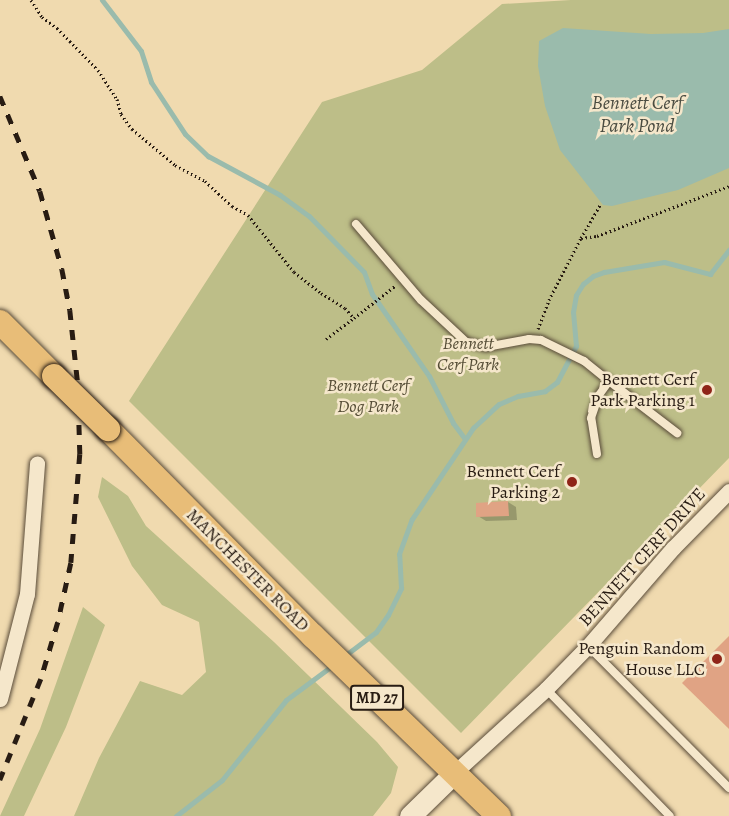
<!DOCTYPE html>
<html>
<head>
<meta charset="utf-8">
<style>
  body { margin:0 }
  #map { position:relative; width:729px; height:816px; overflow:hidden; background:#f0daaf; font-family:Alegreya,serif }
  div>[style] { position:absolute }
  .green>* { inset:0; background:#bdbe88 }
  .water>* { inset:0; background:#9abbac }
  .shadow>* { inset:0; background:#0003 }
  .stream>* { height:5px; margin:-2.5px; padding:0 2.5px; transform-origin:2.5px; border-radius:2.5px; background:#9abbac }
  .building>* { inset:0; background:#e0a384 }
  .path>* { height:3px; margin-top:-1.5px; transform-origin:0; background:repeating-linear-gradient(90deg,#281c13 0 1.5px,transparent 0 4.5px) }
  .roads { filter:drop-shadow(0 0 2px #5a4c3a) drop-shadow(0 0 2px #5a4c3a) }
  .lane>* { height:8px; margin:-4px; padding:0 4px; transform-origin:4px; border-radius:4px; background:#f5e7cb }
  .street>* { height:15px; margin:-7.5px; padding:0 7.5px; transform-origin:7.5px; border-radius:7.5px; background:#f5e7cb }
  .secondary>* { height:21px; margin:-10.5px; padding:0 10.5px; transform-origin:10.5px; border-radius:10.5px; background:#f5e7cb }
  .primary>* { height:24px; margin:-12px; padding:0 12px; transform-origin:12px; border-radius:12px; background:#e8bd78 }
  .rail>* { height:4.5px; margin-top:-2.25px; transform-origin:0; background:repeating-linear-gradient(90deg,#281c13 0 10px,transparent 0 20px) }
  .bridges { filter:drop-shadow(0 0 2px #281c13) drop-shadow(0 0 2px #281c13) }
  .primary-bridge>* { height:24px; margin:-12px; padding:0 12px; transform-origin:12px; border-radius:12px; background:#e8bd78 }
  .dots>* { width:16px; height:16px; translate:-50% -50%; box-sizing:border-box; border:3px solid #f5e7cb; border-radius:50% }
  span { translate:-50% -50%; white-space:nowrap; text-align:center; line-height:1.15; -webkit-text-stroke:5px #f5e7cb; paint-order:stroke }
  .shield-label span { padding:2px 4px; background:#f5e7cb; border:2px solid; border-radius:4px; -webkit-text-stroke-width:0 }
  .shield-label { font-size:16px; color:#281c13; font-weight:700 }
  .park-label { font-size:18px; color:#554d36; font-style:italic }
  .poi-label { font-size:18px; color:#281c13 }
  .right { translate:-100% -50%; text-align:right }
  .street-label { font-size:18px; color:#281c13 }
  .water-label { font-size:20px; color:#4a4c41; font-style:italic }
</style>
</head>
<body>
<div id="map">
  <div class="green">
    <div style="clip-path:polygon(571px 0,729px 0,729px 458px,461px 733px,129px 401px,322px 102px,422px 70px,502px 4px)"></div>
    <div style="clip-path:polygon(102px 477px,128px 496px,146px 526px,274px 642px,377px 742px,398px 767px,391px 793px,373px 816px,74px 816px,99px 758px,140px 681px,182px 695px,206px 672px,199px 622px,162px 605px,132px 566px,98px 497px)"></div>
    <div style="clip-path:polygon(83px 607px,105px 625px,66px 727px,24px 816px,0 816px,40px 729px)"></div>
  </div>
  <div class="water">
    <div style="clip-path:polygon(563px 28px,651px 34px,703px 33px,729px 29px,729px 168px,678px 190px,612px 206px,603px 205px,560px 150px,545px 106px,538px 66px,539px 41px)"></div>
  </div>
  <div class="shadow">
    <div style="clip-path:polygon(508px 502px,516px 507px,517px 520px,486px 521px,478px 516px,477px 504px)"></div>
  </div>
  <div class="stream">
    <div style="left:102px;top:0;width:64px;rotate:52.6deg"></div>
    <div style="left:141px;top:51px;width:33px;rotate:72deg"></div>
    <div style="left:151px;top:82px;width:62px;rotate:56.8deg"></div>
    <div style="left:185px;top:134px;width:32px;rotate:44deg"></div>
    <div style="left:208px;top:156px;width:82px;rotate:28.4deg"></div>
    <div style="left:280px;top:195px;width:36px;rotate:36deg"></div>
    <div style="left:309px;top:216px;width:78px;rotate:45.5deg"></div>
    <div style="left:364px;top:272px;width:23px;rotate:70deg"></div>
    <div style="left:372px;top:294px;width:100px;rotate:55.2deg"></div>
    <div style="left:429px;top:376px;width:53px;rotate:62.9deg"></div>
    <div style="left:453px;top:423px;width:20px;rotate:53deg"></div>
    <div style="left:343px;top:657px;width:41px;rotate:-37.1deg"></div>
    <div style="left:376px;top:632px;width:21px;rotate:-55deg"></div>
    <div style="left:388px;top:615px;width:30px;rotate:-64deg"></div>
    <div style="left:401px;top:588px;width:34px;rotate:-93deg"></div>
    <div style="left:399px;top:554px;width:37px;rotate:-70deg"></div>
    <div style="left:412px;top:519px;width:110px;rotate:-56.2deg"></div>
    <div style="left:473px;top:428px;width:35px;rotate:-43deg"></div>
    <div style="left:499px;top:404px;width:21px;rotate:-23deg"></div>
    <div style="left:518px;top:396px;width:27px;rotate:-10deg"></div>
    <div style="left:545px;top:391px;width:15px;rotate:-37deg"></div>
    <div style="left:557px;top:382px;width:41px;rotate:-62.2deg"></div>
    <div style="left:576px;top:346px;width:34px;rotate:-95deg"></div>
    <div style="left:573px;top:312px;width:17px;rotate:-80deg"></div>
    <div style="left:576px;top:295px;width:13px;rotate:-58deg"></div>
    <div style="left:583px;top:284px;width:13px;rotate:-39deg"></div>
    <div style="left:593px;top:276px;width:12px;rotate:-20deg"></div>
    <div style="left:604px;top:272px;width:61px;rotate:-9.5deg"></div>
    <div style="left:664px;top:262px;width:48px;rotate:14.6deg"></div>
    <div style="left:710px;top:274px;width:31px;rotate:-52deg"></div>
    <div style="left:176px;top:816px;width:58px;rotate:-38deg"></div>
    <div style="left:222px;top:780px;width:102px;rotate:-51.3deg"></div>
    <div style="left:286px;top:700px;width:59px;rotate:-36.7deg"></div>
  </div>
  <div class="building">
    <div style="clip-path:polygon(508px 501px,509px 516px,476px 517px,476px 503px)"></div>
    <div style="clip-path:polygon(729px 636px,729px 729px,682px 683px)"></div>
  </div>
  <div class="path">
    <div style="left:31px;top:0;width:20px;rotate:57deg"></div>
    <div style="left:42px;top:17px;width:19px;rotate:36deg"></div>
    <div style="left:57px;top:28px;width:59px;rotate:45.7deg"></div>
    <div style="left:98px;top:70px;width:35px;rotate:57deg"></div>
    <div style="left:117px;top:99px;width:16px;rotate:75deg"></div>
    <div style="left:121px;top:114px;width:19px;rotate:54deg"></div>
    <div style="left:132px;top:129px;width:56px;rotate:39.9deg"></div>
    <div style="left:175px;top:165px;width:34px;rotate:28deg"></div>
    <div style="left:205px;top:181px;width:37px;rotate:43deg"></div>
    <div style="left:232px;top:206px;width:18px;rotate:29deg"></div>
    <div style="left:248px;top:215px;width:73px;rotate:51.1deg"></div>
    <div style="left:294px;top:272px;width:34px;rotate:38deg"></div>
    <div style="left:321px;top:293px;width:28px;rotate:32deg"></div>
    <div style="left:345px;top:308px;width:13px;rotate:48deg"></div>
    <div style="left:354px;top:318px;width:52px;rotate:-38deg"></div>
    <div style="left:581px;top:238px;width:39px;rotate:-60deg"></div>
    <div style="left:538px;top:329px;width:31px;rotate:-69deg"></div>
    <div style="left:549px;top:300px;width:70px;rotate:-62.7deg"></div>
    <div style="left:581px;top:238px;width:16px;rotate:-7deg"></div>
    <div style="left:597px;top:236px;width:141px;rotate:-20.7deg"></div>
    <div style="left:326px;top:339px;width:35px;rotate:-37deg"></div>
  </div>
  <div class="roads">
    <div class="lane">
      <div style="left:356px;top:224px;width:100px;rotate:49.5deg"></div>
      <div style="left:421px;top:300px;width:62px;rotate:43deg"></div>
      <div style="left:466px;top:342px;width:21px;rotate:14deg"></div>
      <div style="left:486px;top:347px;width:44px;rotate:-10.5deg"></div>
      <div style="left:529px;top:339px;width:12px;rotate:5deg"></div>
      <div style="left:541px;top:340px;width:48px;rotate:26deg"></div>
      <div style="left:584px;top:361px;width:32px;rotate:39deg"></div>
      <div style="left:597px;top:454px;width:36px;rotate:-99deg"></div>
      <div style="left:591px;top:418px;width:24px;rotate:-71deg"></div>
      <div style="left:599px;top:395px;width:17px;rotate:-54deg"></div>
      <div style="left:609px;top:381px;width:86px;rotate:37.4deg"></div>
      <div style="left:588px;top:646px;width:200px;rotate:45.2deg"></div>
      <div style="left:546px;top:689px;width:177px;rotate:45.7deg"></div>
    </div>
    <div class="street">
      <div style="left:0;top:699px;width:108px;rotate:-75.6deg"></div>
      <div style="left:27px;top:594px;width:131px;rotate:-85.6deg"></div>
      <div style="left:454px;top:773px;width:125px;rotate:-42.4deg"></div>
      <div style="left:546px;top:689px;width:60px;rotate:-45.7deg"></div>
      <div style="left:588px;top:646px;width:130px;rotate:-49.1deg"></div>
      <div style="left:673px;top:548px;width:80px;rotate:-45.5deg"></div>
    </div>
    <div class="secondary">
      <div style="left:410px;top:816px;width:62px;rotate:-44.3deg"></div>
    </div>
    <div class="primary">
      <div style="left:0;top:322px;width:76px;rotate:45deg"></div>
      <div style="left:108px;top:429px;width:291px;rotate:45.3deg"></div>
      <div style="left:313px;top:636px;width:259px;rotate:44.1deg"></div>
    </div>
  </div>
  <div class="rail">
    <div style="left:0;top:96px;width:103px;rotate:67.2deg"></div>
    <div style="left:40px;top:191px;width:81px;rotate:74.2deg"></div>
    <div style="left:62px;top:269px;width:42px;rotate:79deg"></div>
    <div style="left:70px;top:310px;width:75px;rotate:83.9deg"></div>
    <div style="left:78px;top:385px;width:69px;rotate:88.3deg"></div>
    <div style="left:80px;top:454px;width:109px;rotate:94.7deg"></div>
    <div style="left:71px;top:563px;width:60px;rotate:102.4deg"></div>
    <div style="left:58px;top:622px;width:59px;rotate:106.6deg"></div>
    <div style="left:41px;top:679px;width:109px;rotate:112.1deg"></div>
  </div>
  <div class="bridges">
    <div class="primary-bridge">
      <div style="left:54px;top:376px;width:76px;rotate:44.5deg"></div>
    </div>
  </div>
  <div class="dots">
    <div style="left:707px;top:390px;background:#8f2418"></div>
    <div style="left:572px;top:482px;background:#8f2418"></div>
    <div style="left:717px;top:659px;background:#8f2418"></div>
  </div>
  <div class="shield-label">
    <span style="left:377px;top:698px">MD 27</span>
  </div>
  <div class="park-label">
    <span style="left:468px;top:354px">Bennett<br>Cerf Park</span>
    <span style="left:368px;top:396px">Bennett Cerf<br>Dog Park</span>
  </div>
  <div class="poi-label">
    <span class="right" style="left:695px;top:390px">Bennett Cerf<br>Park Parking 1</span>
    <span class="right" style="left:560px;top:482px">Bennett Cerf<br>Parking 2</span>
    <span class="right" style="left:705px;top:659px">Penguin Random<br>House LLC</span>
  </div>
  <div class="street-label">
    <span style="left:642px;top:557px;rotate:-48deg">BENNETT CERF DRIVE</span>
    <span style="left:248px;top:570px;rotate:45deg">MANCHESTER ROAD</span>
  </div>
  <div class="water-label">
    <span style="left:637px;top:114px">Bennett Cerf<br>Park Pond</span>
  </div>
</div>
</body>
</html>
